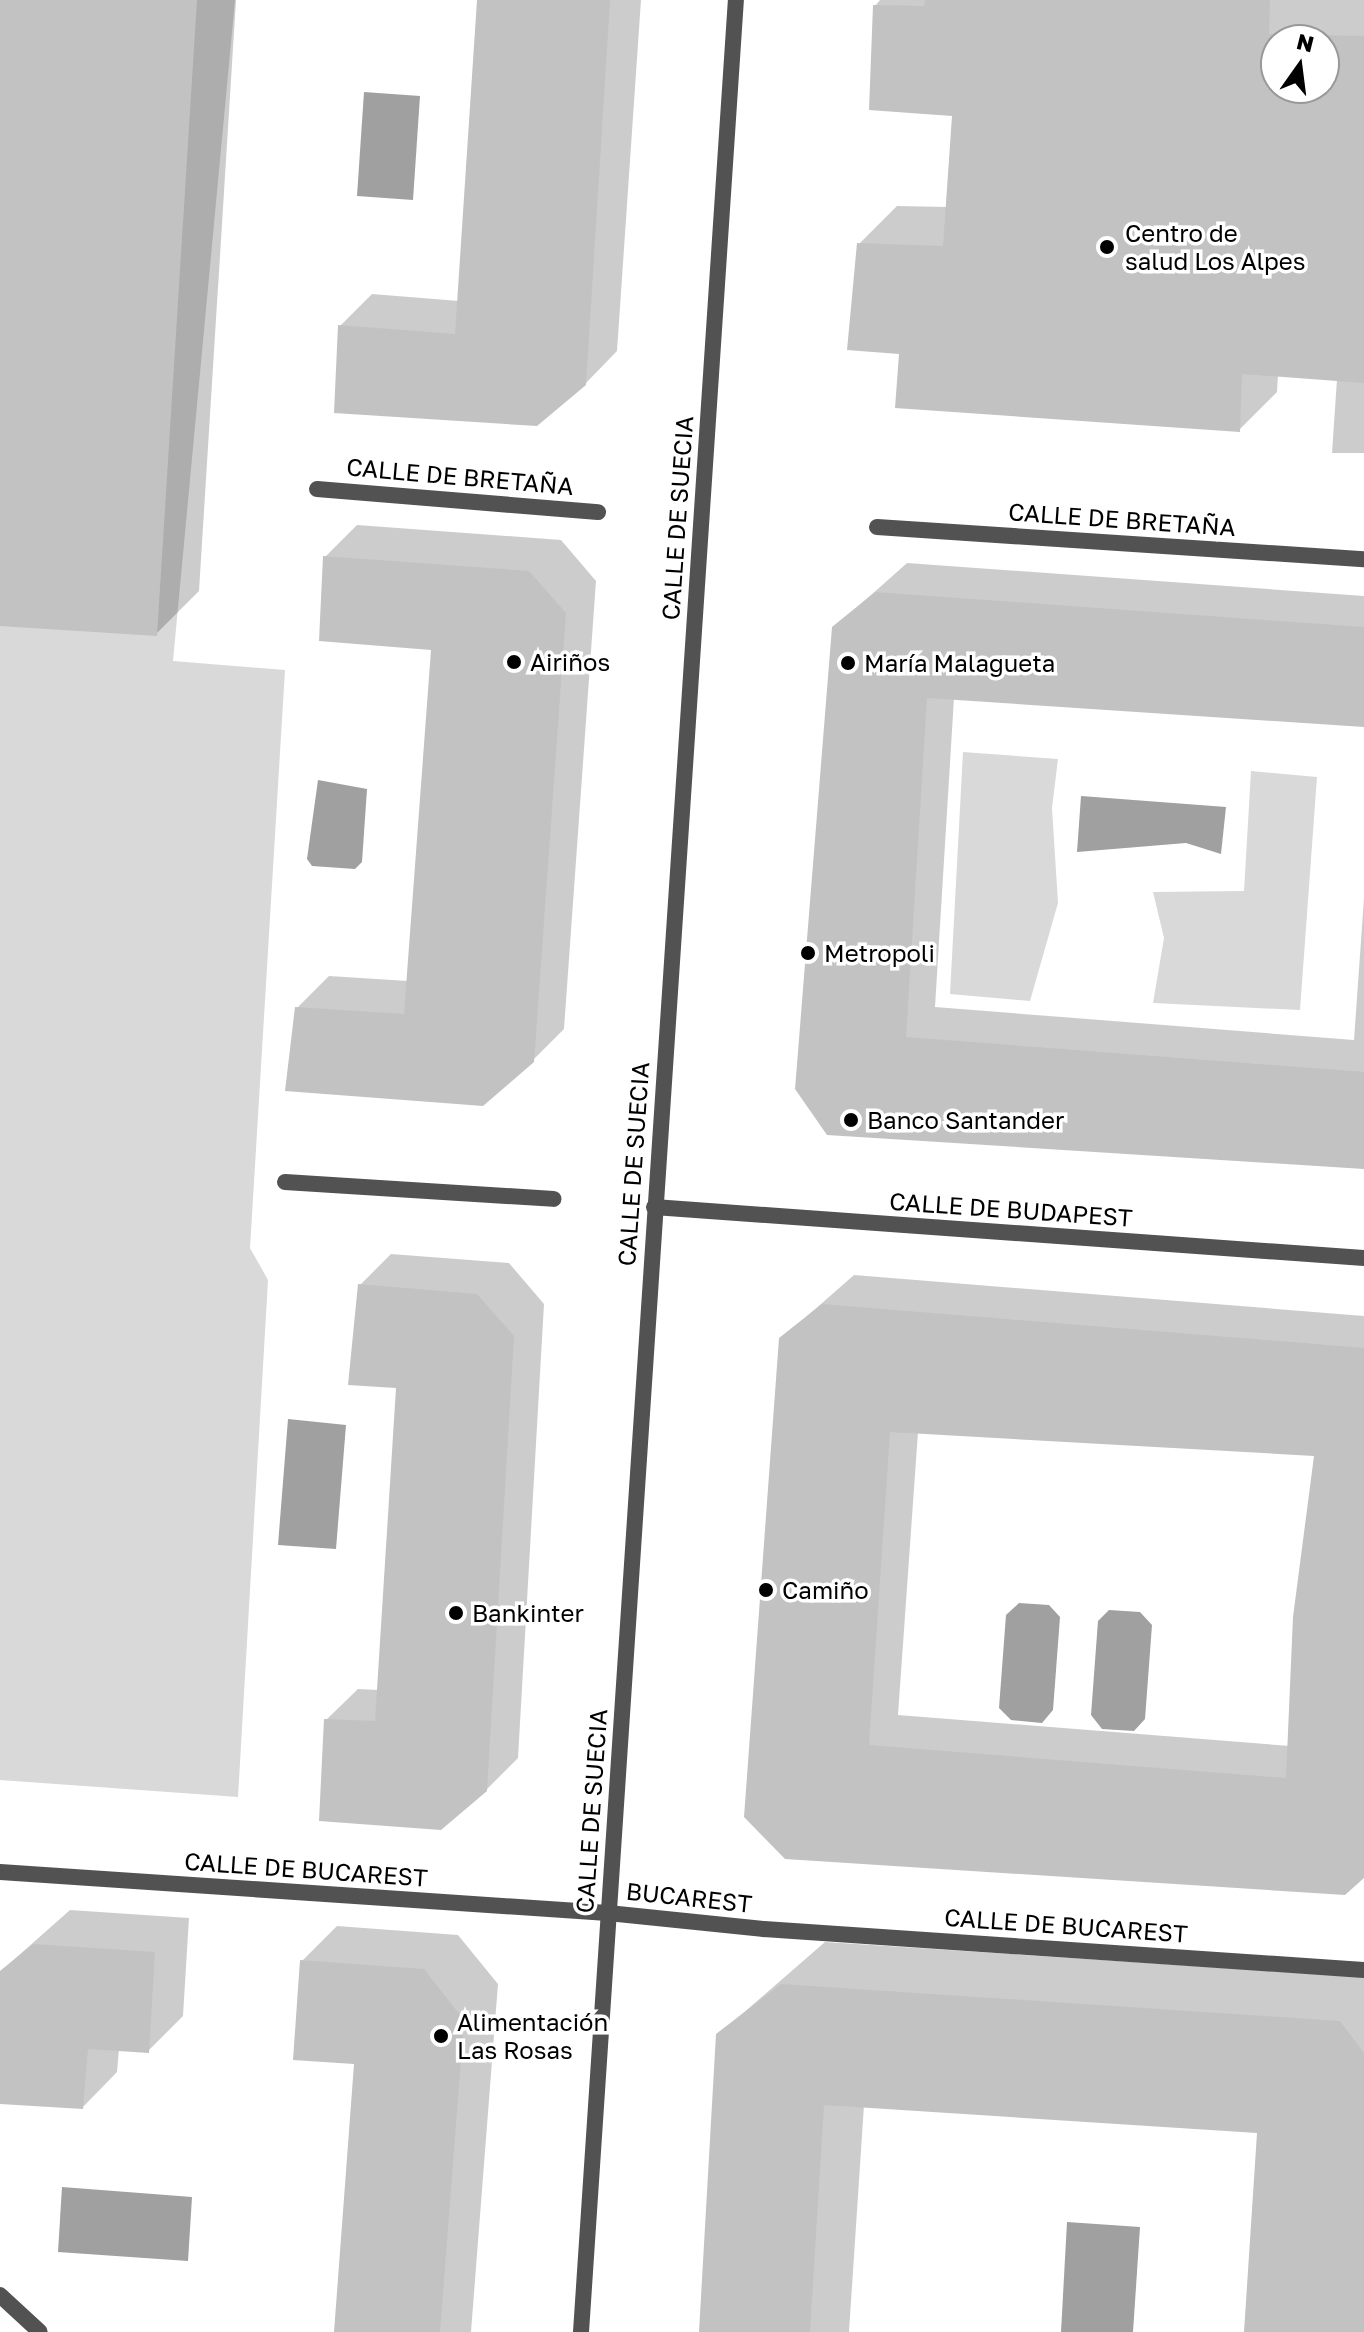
<!DOCTYPE html>
<html>
<head>
<meta charset="utf-8">
<style>
  body { margin:0 }
  #map { position:relative; width:1364px; height:2332px; overflow:hidden; background:#fff; font-family:"Golos Text",sans-serif }
  div>[style] { position:absolute }
  .green>* { inset:0; background:#d9d9d9 }
  .water>* { inset:0; background:#a0a0a0 }
  .shadow>* { inset:0; background:#0003 }
  .building>* { inset:0; background:#c2c2c2 }
  .service>* { height:16px; margin:-8px; padding:0 8px; transform-origin:8px; border-radius:8px; background:#525252 }
  .pedestrian>* { height:16px; margin:-8px; padding:0 8px; transform-origin:8px; border-radius:8px; background:#525252 }
  .minor>* { height:16px; margin:-8px; padding:0 8px; transform-origin:8px; border-radius:8px; background:#525252 }
  .tertiary>* { height:16px; margin:-8px; padding:0 8px; transform-origin:8px; border-radius:8px; background:#525252 }
  .dots>* { width:22px; height:22px; translate:-50% -50%; box-sizing:border-box; border:4px solid #fff; border-radius:50% }
  span { translate:-50% -50%; white-space:nowrap; text-align:center; line-height:1.15; -webkit-text-stroke:7px #fff; paint-order:stroke }
  .poi-label { font-size:24px; color:#000 }
  .left { translate:0 -50%; text-align:left }
  .street-label { font-size:24px; color:#000 }
  .north { position:absolute; left:1260px; top:24px; width:80px; height:80px; box-sizing:border-box; background:#fff; border:2px solid #999; border-radius:50%; rotate:14deg; font-size:22px; font-weight:700; line-height:32px; text-align:center; color:#000 }
  .north::after { content:''; display:block; margin:auto; width:28px; height:36px; background:#000; clip-path:polygon(50% 0,100% 100%,50% 72%,0 100%) }
</style>
</head>
<body>
<div id="map">
  <div class="green">
    <div style="clip-path:polygon(0 0,235px 0,173px 661px,285px 670px,250px 1248px,268px 1280px,238px 1797px,0 1780px)"></div>
    <div style="clip-path:polygon(963px 752px,1058px 759px,1052px 808px,1058px 903px,1030px 1001px,950px 994px)"></div>
    <div style="clip-path:polygon(1251px 771px,1317px 777px,1300px 1010px,1153px 1003px,1164px 938px,1153px 892px,1244px 891px)"></div>
  </div>
  <div class="water">
    <div style="clip-path:polygon(364px 92px,420px 96px,413px 200px,357px 196px)"></div>
    <div style="clip-path:polygon(318px 780px,367px 789px,362px 862px,355px 869px,312px 866px,307px 859px)"></div>
    <div style="clip-path:polygon(1081px 796px,1226px 807px,1221px 854px,1186px 843px,1077px 852px)"></div>
    <div style="clip-path:polygon(288px 1419px,346px 1425px,336px 1549px,278px 1545px)"></div>
    <div style="clip-path:polygon(1019px 1603px,1049px 1605px,1060px 1617px,1053px 1710px,1042px 1723px,1011px 1720px,999px 1708px,1006px 1615px)"></div>
    <div style="clip-path:polygon(1109px 1610px,1140px 1612px,1152px 1625px,1145px 1719px,1134px 1731px,1102px 1729px,1091px 1715px,1098px 1621px)"></div>
    <div style="clip-path:polygon(62px 2187px,192px 2197px,188px 2261px,58px 2252px)"></div>
    <div style="clip-path:polygon(1067px 2222px,1140px 2227px,1133px 2332px,1061px 2332px)"></div>
  </div>
  <div class="shadow">
    <div style="clip-path:polygon(0 0,236px 0,199px 591px,156px 634px,0 624px)"></div>
    <div style="clip-path:polygon(478px 0,641px 0,617px 351px,585px 384px,340px 326px,372px 294px,459px 301px)"></div>
    <div style="clip-path:polygon(evenodd,880px 0,1364px 0,1364px 453px,1332px 453px,1337px 379px,1278px 375px,1277px 392px,1239px 430px,901px 352px,859px 244px,897px 206px,948px 207px,954px 114px,875px 6px,880px 0,1276px 40px,1324px 40px,1324px 88px,1276px 88px,1276px 40px)"></div>
    <div style="clip-path:polygon(357px 525px,561px 540px,596px 581px,564px 1029px,532px 1061px,297px 1008px,329px 976px,408px 981px,434px 648px,325px 557px)"></div>
    <div style="clip-path:polygon(907px 563px,1364px 596px,1364px 725px,954px 698px,935px 1007px,1354px 1040px,1364px 898px,1364px 1167px,828px 1133px,834px 628px)"></div>
    <div style="clip-path:polygon(391px 1254px,509px 1263px,544px 1304px,518px 1758px,486px 1790px,326px 1720px,358px 1689px,379px 1690px,398px 1386px,360px 1285px)"></div>
    <div style="clip-path:polygon(evenodd,854px 1275px,1364px 1316px,1364px 1876px,786px 1858px,781px 1339px,854px 1275px,918px 1432px,1317px 1454px,1290px 1746px,898px 1715px,918px 1432px)"></div>
    <div style="clip-path:polygon(70px 1910px,189px 1918px,183px 2016px,148px 2051px,119px 2049px,117px 2072px,83px 2107px,0 2102px,0 1972px)"></div>
    <div style="clip-path:polygon(337px 1926px,458px 1935px,498px 1984px,471px 2332px,336px 2332px,356px 2062px,302px 1961px)"></div>
    <div style="clip-path:polygon(825px 1942px,1364px 1977px,1364px 2332px,1246px 2332px,1259px 2131px,864px 2105px,849px 2332px,701px 2332px,718px 2035px)"></div>
  </div>
  <div class="building">
    <div style="clip-path:polygon(0 0,197px 0,157px 636px,0 626px)"></div>
    <div style="clip-path:polygon(477px 0,610px 0,586px 385px,537px 426px,334px 413px,338px 325px,455px 334px)"></div>
    <div style="clip-path:polygon(evenodd,925px 0,1270px 0,1269px 34px,1364px 36px,1364px 383px,1242px 374px,1240px 432px,895px 408px,899px 354px,847px 350px,857px 243px,943px 246px,952px 116px,869px 110px,873px 5px,924px 6px,925px 0,1276px 40px,1324px 40px,1324px 88px,1276px 88px,1276px 40px)"></div>
    <div style="clip-path:polygon(323px 556px,529px 571px,566px 613px,534px 1062px,483px 1106px,285px 1091px,295px 1007px,404px 1014px,431px 650px,319px 641px)"></div>
    <div style="clip-path:polygon(875px 592px,1364px 627px,1364px 727px,927px 698px,906px 1037px,1364px 1072px,1364px 1169px,827px 1135px,795px 1089px,832px 627px)"></div>
    <div style="clip-path:polygon(358px 1284px,477px 1294px,514px 1336px,487px 1791px,441px 1830px,319px 1821px,324px 1719px,375px 1721px,396px 1388px,348px 1385px)"></div>
    <div style="clip-path:polygon(evenodd,822px 1304px,1364px 1348px,1364px 1878px,1345px 1895px,785px 1859px,744px 1817px,779px 1338px,822px 1304px,890px 1432px,1314px 1456px,1293px 1617px,1286px 1778px,869px 1745px,890px 1432px)"></div>
    <div style="clip-path:polygon(33px 1944px,155px 1952px,149px 2053px,88px 2049px,83px 2109px,0 2104px,0 1971px)"></div>
    <div style="clip-path:polygon(300px 1960px,424px 1969px,464px 2020px,440px 2332px,334px 2332px,354px 2064px,293px 2060px)"></div>
    <div style="clip-path:polygon(781px 1984px,1340px 2021px,1364px 2053px,1364px 2332px,1244px 2332px,1257px 2133px,824px 2105px,810px 2332px,699px 2332px,716px 2034px)"></div>
  </div>
  <div class="service">
    <div style="left:0;top:2295px;width:54px;rotate:42.8deg"></div>
  </div>
  <div class="pedestrian">
    <div style="left:317px;top:489px;width:282px;rotate:4.7deg"></div>
    <div style="left:285px;top:1182px;width:269px;rotate:3.6deg"></div>
    <div style="left:608px;top:1913px;width:157px;rotate:5.9deg"></div>
  </div>
  <div class="minor">
    <div style="left:877px;top:527px;width:488px;rotate:3.8deg"></div>
    <div style="left:654px;top:1207px;width:712px;rotate:4.11deg"></div>
    <div style="left:0;top:1872px;width:609px;rotate:3.86deg"></div>
    <div style="left:764px;top:1929px;width:601px;rotate:3.91deg"></div>
  </div>
  <div class="tertiary">
    <div style="left:581px;top:2332px;width:2337px;rotate:-86.2deg"></div>
  </div>
  <div class="dots">
    <div style="left:1107px;top:247px;background:#000"></div>
    <div style="left:514px;top:662px;background:#000"></div>
    <div style="left:848px;top:663px;background:#000"></div>
    <div style="left:808px;top:953px;background:#000"></div>
    <div style="left:851px;top:1120px;background:#000"></div>
    <div style="left:766px;top:1590px;background:#000"></div>
    <div style="left:456px;top:1613px;background:#000"></div>
    <div style="left:441px;top:2036px;background:#000"></div>
  </div>
  <div class="poi-label">
    <span class="left" style="left:1125px;top:247px">Centro de<br>salud Los Alpes</span>
    <span class="left" style="left:530px;top:662px">Airiños</span>
    <span class="left" style="left:864px;top:663px">María Malagueta</span>
    <span class="left" style="left:824px;top:953px">Metropoli</span>
    <span class="left" style="left:867px;top:1120px">Banco Santander</span>
    <span class="left" style="left:782px;top:1590px">Camiño</span>
    <span class="left" style="left:472px;top:1613px">Bankinter</span>
    <span class="left" style="left:457px;top:2036px">Alimentación<br>Las Rosas</span>
  </div>
  <div class="street-label">
    <span style="left:460px;top:476px;rotate:5deg">CALLE DE BRETAÑA</span>
    <span style="left:677px;top:518px;rotate:-86deg">CALLE DE SUECIA</span>
    <span style="left:1122px;top:519px;rotate:4deg">CALLE DE BRETAÑA</span>
    <span style="left:633px;top:1164px;rotate:-86deg">CALLE DE SUECIA</span>
    <span style="left:1011px;top:1209px;rotate:4deg">CALLE DE BUDAPEST</span>
    <span style="left:591px;top:1811px;rotate:-86deg">CALLE DE SUECIA</span>
    <span style="left:306px;top:1869px;rotate:4deg">CALLE DE BUCAREST</span>
    <span style="left:689px;top:1897px;rotate:6deg">BUCAREST</span>
    <span style="left:1066px;top:1925px;rotate:4deg">CALLE DE BUCAREST</span>
  </div>
  <div class="north">N</div>
</div>
</body>
</html>
